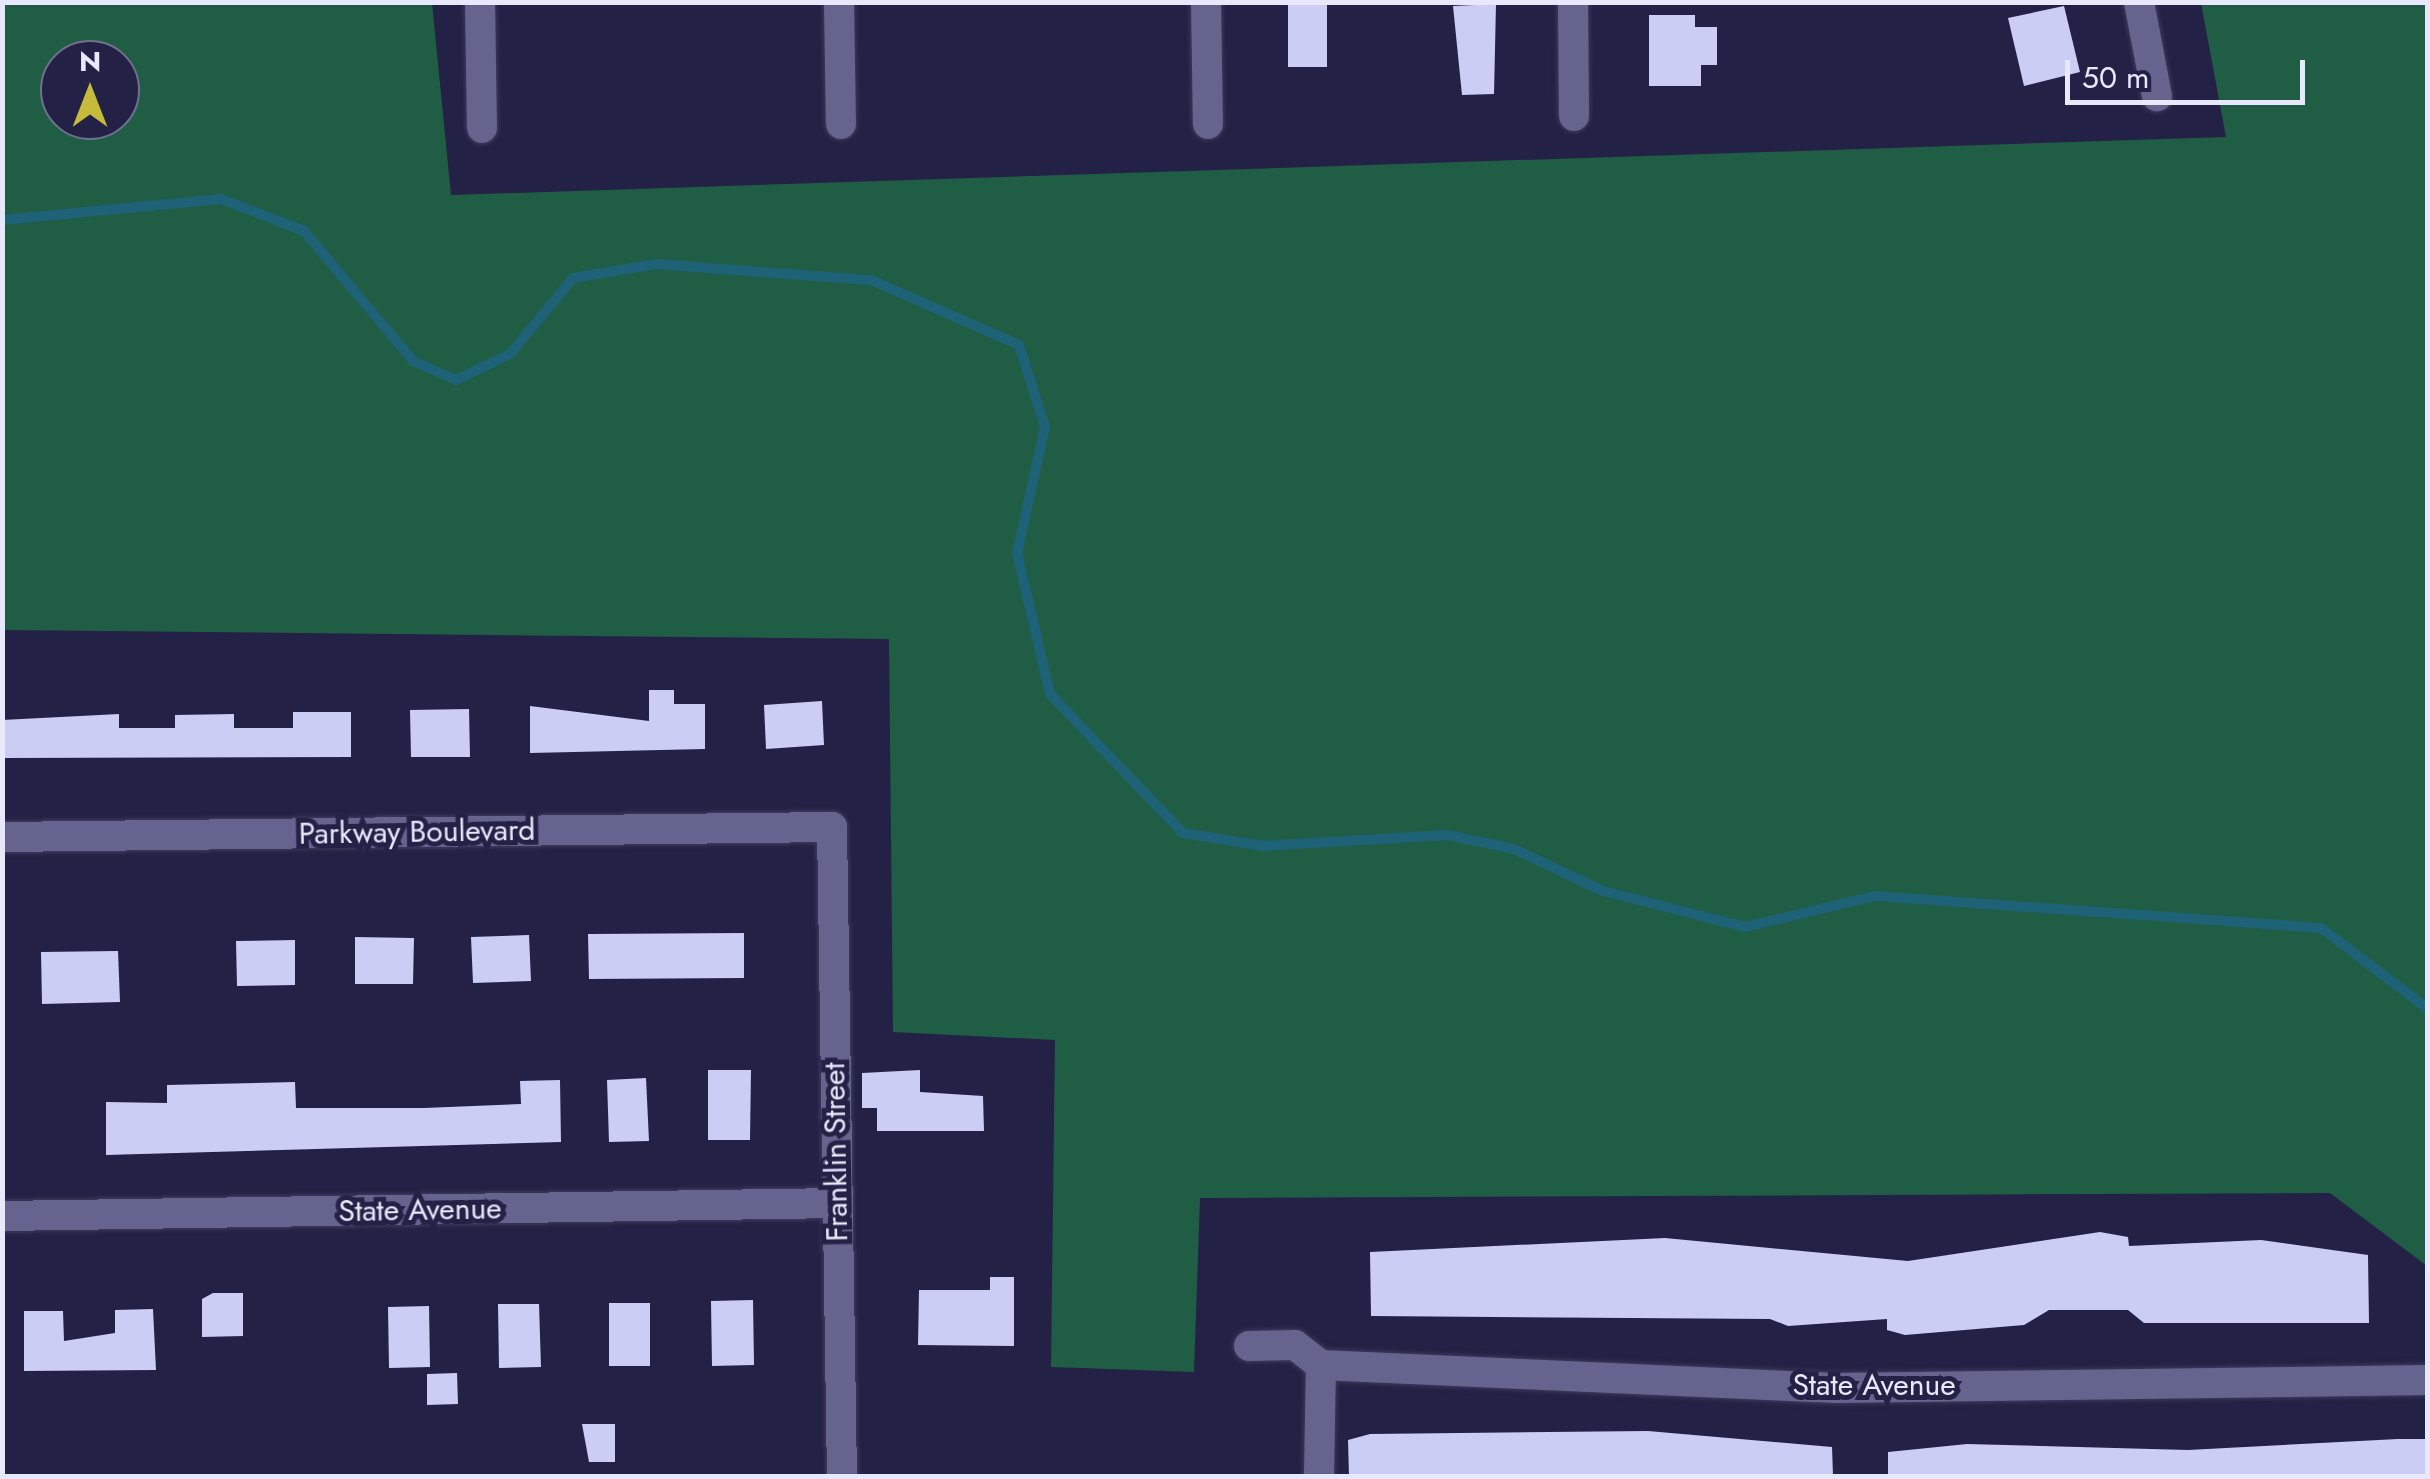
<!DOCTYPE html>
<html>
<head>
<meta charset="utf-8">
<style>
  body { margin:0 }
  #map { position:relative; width:2430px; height:1479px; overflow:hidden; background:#232146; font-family:Jost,sans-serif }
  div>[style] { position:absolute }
  .forest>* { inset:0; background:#205d45 }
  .stream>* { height:10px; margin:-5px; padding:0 5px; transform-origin:5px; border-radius:5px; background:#1e6278 }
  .building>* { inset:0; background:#cccdf5 }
  .roads { filter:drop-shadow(0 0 2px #3e3a59) drop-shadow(0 0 2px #3e3a59) }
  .minor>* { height:30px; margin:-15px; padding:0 15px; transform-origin:15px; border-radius:15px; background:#64648e }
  span { translate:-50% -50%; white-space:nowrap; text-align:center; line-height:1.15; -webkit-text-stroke:10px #232146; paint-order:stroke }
  .street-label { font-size:30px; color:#e7e8fc }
  .frame { position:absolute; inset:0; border:5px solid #e7e8fc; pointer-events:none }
  .north { position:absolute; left:40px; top:40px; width:100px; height:100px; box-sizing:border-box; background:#232146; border:2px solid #71718f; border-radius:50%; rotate:0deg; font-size:28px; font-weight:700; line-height:40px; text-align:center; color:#e7e8fc }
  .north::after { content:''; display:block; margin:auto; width:35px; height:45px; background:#c7bb3c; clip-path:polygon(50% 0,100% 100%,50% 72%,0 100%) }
  .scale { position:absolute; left:2065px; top:60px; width:240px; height:45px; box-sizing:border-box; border:5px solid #e7e8fc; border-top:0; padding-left:12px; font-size:30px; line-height:35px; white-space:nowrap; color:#e7e8fc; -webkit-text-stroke:8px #232146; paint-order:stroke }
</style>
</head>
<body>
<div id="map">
  <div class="forest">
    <div style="clip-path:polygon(evenodd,3px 2px,432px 3px,451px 195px,2226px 137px,2201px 3px,2427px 3px,2427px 1266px,2330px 1193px,1200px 1198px,1194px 1372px,1051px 1367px,1055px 1040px,893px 1032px,889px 639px,3px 630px,3px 2px,60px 60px,120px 60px,120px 120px,60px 120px,60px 60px)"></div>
  </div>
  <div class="stream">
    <div style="left:2px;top:220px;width:220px;rotate:-5.5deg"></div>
    <div style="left:221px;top:199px;width:89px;rotate:21.1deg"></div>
    <div style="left:304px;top:231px;width:170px;rotate:50deg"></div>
    <div style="left:413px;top:361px;width:47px;rotate:23.8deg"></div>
    <div style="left:456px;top:380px;width:60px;rotate:-25.7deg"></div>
    <div style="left:510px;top:354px;width:99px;rotate:-50.3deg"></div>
    <div style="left:573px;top:278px;width:84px;rotate:-9.6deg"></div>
    <div style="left:656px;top:264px;width:216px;rotate:4.3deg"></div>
    <div style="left:871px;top:280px;width:162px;rotate:23.7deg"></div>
    <div style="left:1019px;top:345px;width:86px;rotate:72.4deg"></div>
    <div style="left:1045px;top:427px;width:129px;rotate:102.5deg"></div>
    <div style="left:1017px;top:553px;width:145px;rotate:76.8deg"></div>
    <div style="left:1050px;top:694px;width:192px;rotate:46.3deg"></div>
    <div style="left:1183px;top:833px;width:81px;rotate:9.2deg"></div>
    <div style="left:1263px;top:846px;width:184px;rotate:-3.4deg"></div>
    <div style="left:1447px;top:835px;width:68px;rotate:11.8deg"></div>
    <div style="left:1514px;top:849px;width:98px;rotate:25.3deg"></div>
    <div style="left:1603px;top:891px;width:146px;rotate:14.2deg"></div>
    <div style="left:1745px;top:927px;width:134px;rotate:-13.4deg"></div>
    <div style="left:1875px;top:896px;width:447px;rotate:4.1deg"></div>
    <div style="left:2321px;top:928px;width:134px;rotate:37.1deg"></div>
  </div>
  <div class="building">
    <div style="clip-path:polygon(1288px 2px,1327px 2px,1327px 67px,1288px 67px)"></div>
    <div style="clip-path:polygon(1496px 4px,1494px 94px,1462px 95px,1453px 6px)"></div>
    <div style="clip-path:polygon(2064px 6px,2080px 72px,2024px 86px,2008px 18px)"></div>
    <div style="clip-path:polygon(1649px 15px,1695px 15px,1695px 27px,1717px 27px,1717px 65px,1701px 65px,1701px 86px,1649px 86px)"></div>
    <div style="clip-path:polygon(649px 690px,674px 690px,674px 704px,705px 704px,705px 749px,530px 753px,530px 706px,649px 721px)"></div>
    <div style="clip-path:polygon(822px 701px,824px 745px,766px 749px,764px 705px)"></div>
    <div style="clip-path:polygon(469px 709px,470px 757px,411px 757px,410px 710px)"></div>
    <div style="clip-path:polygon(293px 712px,351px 712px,351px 757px,2px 758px,2px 720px,119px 714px,119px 728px,175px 728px,175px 715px,234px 714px,234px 728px,293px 728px)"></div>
    <div style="clip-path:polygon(744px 933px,744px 978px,589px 979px,588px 934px)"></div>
    <div style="clip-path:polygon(529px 935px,531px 981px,473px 983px,471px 937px)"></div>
    <div style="clip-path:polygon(355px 937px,414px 938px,413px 984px,355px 984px)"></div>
    <div style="clip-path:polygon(295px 940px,295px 985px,237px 986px,236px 941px)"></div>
    <div style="clip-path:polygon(118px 951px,120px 1002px,42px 1004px,41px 952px)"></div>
    <div style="clip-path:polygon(708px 1070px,751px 1070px,750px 1140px,708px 1140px)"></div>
    <div style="clip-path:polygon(920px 1070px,920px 1092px,983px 1096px,984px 1131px,877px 1131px,877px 1108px,862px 1108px,862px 1073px)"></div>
    <div style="clip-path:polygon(646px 1078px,649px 1141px,609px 1142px,607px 1080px)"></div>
    <div style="clip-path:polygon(560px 1080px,561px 1142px,106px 1155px,106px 1102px,167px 1103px,167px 1085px,295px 1082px,296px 1108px,424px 1108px,521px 1104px,520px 1081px)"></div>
    <div style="clip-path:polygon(2100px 1232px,2128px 1237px,2129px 1246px,2261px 1240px,2368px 1255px,2369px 1323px,2144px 1323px,2128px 1310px,2049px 1310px,2024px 1325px,1905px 1335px,1887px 1330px,1887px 1319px,1788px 1326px,1770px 1319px,1371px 1316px,1370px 1252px,1665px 1238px,1908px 1261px)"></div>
    <div style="clip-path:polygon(990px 1277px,1014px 1277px,1014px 1346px,918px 1345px,919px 1290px,990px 1290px)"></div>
    <div style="clip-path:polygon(213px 1293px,243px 1293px,243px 1336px,202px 1337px,202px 1299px)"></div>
    <div style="clip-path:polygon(753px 1300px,754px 1365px,712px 1366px,711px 1301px)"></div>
    <div style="clip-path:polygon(609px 1303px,650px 1303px,650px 1366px,609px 1366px)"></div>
    <div style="clip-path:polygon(498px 1304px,539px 1304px,541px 1367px,499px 1368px)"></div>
    <div style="clip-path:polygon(429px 1306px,430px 1367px,389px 1368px,388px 1307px)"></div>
    <div style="clip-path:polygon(153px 1309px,156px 1370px,24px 1371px,24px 1311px,63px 1311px,64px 1341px,115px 1333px,115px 1310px)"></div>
    <div style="clip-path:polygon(457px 1373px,458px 1404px,427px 1405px,427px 1374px)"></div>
    <div style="clip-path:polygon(582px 1424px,615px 1424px,615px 1462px,589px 1462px)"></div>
    <div style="clip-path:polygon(1648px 1431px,1832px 1447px,1833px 1476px,1349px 1476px,1348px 1440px,1370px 1434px)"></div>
    <div style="clip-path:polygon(2398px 1439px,2428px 1439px,2428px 1476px,1888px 1476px,1888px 1452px,1967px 1444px,2188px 1450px)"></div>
  </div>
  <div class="roads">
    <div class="minor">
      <div style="left:480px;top:2px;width:126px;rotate:89.1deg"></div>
      <div style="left:839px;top:2px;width:122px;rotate:89.1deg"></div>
      <div style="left:1206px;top:2px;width:122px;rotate:89.1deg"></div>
      <div style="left:1573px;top:2px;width:114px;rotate:89.5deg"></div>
      <div style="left:2139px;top:2px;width:96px;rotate:79.2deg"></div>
      <div style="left:2px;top:837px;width:830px;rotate:-0.69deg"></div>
      <div style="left:832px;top:827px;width:649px;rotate:89.12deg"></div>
      <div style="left:2px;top:1216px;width:835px;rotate:-0.89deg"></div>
      <div style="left:1249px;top:1346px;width:46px;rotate:-1.2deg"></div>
      <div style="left:1295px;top:1345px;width:33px;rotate:38deg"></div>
      <div style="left:1321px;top:1365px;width:515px;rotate:2.56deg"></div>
      <div style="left:1835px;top:1388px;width:593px;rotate:-0.77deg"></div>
      <div style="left:1319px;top:1476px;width:111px;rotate:-89deg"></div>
    </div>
  </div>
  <div class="street-label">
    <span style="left:417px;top:832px;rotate:-1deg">Parkway Boulevard</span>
    <span style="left:836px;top:1152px;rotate:-91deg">Franklin Street</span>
    <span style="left:420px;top:1210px;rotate:-1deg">State Avenue</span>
    <span style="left:1874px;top:1385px">State Avenue</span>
  </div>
  <div class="frame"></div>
  <div class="north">N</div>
  <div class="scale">50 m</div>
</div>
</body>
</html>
